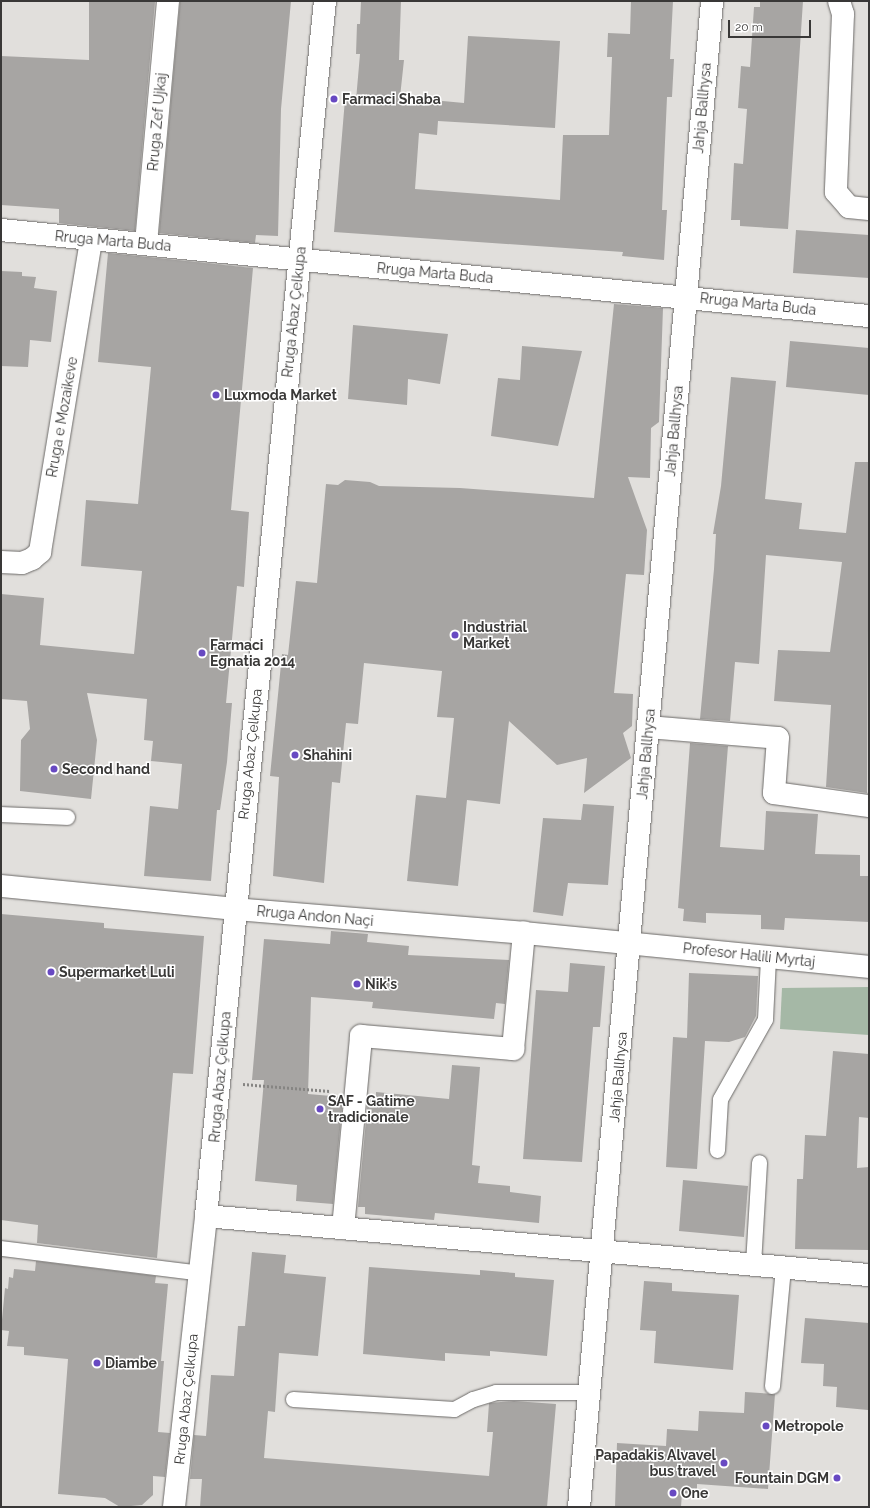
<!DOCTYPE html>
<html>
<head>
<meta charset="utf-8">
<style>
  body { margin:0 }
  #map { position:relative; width:870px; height:1508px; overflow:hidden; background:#e1dfdc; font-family:Raleway,sans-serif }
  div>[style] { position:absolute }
  .green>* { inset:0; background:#a5b8a6 }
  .building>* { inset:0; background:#a7a5a3 }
  .path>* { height:2.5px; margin-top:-1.25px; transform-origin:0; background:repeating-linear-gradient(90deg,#868583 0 2px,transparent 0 4px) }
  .roads { filter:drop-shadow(0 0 1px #6c6a68) drop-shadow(0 0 1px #6c6a68) }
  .lane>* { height:15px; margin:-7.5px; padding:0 7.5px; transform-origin:7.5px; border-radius:7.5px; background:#fff }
  .street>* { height:22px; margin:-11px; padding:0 11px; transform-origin:11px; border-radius:11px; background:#fff }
  .secondary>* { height:22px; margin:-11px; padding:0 11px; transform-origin:11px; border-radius:11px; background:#fff }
  .dots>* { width:11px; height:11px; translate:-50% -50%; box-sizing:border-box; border:2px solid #fff; border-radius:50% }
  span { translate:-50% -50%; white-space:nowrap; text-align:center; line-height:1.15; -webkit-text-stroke:3px #fff; paint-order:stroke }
  .poi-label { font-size:14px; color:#393837; font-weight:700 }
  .left { translate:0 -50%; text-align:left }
  .right { translate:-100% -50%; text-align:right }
  .street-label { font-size:14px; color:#393837 }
  .frame { position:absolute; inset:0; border:2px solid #393837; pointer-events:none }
  .scale { position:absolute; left:728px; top:20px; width:83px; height:18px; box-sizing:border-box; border:2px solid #393837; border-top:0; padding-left:5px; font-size:12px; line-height:14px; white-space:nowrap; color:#393837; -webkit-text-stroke:3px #fff; paint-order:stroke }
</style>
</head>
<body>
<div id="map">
  <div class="green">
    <div style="clip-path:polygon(869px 987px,869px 1035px,780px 1029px,782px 988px)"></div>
  </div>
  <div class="building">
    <div style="clip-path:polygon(89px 1px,155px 1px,135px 231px,59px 223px,59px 209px,1px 205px,1px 56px,89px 60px)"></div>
    <div style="clip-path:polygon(180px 1px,291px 1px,281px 109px,278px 236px,256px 235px,255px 243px,159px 233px)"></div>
    <div style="clip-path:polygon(361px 1px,401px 1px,399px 60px,404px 60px,400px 97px,464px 103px,468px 36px,560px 41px,555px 128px,438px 121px,437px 135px,419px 133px,415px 189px,560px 200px,563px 135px,609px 135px,612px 57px,607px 57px,608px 33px,630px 34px,631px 1px,673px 1px,670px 59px,674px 59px,672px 97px,667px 97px,662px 210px,667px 210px,664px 260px,622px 256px,623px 252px,334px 232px,345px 99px,356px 100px,360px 54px,356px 54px,357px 24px,360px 24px)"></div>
    <div style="clip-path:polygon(760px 1px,803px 1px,788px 229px,740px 226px,740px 220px,731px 220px,734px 163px,743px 164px,747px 109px,738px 108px,741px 66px,750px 67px,754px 7px,760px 7px)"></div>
    <div style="clip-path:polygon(796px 230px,869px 235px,869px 278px,793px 273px)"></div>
    <div style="clip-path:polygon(108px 253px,253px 268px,231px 510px,249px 512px,244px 587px,237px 586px,226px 703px,232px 703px,227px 762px,220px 810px,217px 810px,211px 881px,144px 876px,150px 806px,178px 809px,182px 764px,151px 761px,153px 741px,144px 740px,147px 699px,87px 693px,97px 740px,91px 799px,20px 791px,21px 740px,30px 729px,27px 701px,1px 699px,1px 594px,44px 598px,40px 645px,134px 654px,142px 571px,81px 566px,86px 500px,138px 504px,151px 367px,98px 362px)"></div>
    <div style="clip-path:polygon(1px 271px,22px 272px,22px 276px,36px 277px,34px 288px,57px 291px,51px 342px,30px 340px,28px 367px,1px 366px)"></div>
    <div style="clip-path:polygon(614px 304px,663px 308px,659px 422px,651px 428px,650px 478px,628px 477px,647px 530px,644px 575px,626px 574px,614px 693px,633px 694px,632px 726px,623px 733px,631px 758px,584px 793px,587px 758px,557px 765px,509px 721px,500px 804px,467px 800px,458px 886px,407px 881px,416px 795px,446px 798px,454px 718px,437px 717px,442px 671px,364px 663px,358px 724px,346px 723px,340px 783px,332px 782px,324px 883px,273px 876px,279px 777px,270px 776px,282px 654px,288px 655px,296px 581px,317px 583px,326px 484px,338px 485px,345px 480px,370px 482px,379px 486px,460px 488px,594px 498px)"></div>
    <div style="clip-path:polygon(353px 325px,448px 334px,440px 384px,408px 379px,407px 405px,348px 399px)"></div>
    <div style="clip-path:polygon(790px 341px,869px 348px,869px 395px,786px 387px)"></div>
    <div style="clip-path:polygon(522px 346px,582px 351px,558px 446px,491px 436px,498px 378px,520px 380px)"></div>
    <div style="clip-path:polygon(731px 377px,776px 381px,765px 499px,802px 503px,799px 529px,846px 533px,855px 462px,869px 462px,867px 793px,826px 787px,831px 705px,774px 701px,778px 650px,830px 652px,842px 562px,766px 555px,759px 664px,735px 662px,730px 721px,700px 719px,714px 569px,716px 534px,713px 534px,721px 486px)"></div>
    <div style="clip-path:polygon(690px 743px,728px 746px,720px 847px,764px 850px,766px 811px,818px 814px,815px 854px,860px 855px,860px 876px,869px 876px,869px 922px,785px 918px,784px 930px,761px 929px,761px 915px,706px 913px,706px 923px,683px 921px,684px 909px,678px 908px)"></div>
    <div style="clip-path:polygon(583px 804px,614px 806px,608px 885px,568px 883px,563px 916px,533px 912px,543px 818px,581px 820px)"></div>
    <div style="clip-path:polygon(1px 914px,104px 923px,104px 928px,204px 936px,193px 1074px,173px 1073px,157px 1258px,37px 1243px,38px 1225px,1px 1220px)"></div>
    <div style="clip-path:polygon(331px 931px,368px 934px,367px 942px,409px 946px,408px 955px,509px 960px,505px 1004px,496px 1003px,494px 1019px,372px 1008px,373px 1002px,311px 997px,308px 1094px,343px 1097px,333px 1204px,296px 1201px,297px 1185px,255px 1181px,264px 1080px,252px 1080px,264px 939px,330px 944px)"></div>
    <div style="clip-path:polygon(570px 963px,605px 966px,600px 1027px,593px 1027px,582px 1162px,523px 1159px,536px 990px,568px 992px)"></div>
    <div style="clip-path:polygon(689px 973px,758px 976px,756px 1016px,745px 1037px,729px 1042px,705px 1041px,697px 1169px,666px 1167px,673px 1037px,687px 1038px)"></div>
    <div style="clip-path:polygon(833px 1051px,869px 1054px,869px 1118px,859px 1117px,857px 1168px,869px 1167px,869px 1250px,795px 1249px,797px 1179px,803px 1179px,805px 1135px,826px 1136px)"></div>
    <div style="clip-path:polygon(452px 1065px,480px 1067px,472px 1165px,480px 1166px,478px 1183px,510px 1186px,510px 1192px,541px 1196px,539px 1223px,435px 1213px,434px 1220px,365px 1214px,365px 1207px,358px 1207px,368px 1099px,376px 1100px,376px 1092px,449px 1099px)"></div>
    <div style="clip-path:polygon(683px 1180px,748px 1186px,744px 1237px,679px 1231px)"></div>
    <div style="clip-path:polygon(252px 1252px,286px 1255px,284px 1273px,326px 1277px,318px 1356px,279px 1353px,275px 1412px,268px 1411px,264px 1458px,489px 1476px,493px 1432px,487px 1432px,489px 1403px,514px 1401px,556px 1404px,547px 1507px,200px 1507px,202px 1479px,190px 1479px,194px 1435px,206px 1436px,211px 1375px,234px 1376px,238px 1326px,245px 1326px)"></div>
    <div style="clip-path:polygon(36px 1261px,156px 1276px,155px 1283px,168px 1284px,161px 1361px,164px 1361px,158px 1432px,170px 1433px,165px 1477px,153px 1476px,153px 1495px,142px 1505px,120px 1507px,105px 1498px,58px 1494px,68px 1359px,24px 1355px,24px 1347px,7px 1346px,9px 1331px,1px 1330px,5px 1288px,8px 1289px,9px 1277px,13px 1278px,14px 1269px,35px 1271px)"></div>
    <div style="clip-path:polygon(369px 1267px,480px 1275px,480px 1270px,515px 1273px,515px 1277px,554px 1280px,547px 1356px,490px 1351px,490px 1356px,445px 1353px,445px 1361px,363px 1354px)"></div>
    <div style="clip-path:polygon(644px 1281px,672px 1283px,672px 1291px,739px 1295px,733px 1370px,654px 1363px,656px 1331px,640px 1330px)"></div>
    <div style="clip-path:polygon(805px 1318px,869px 1323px,868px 1410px,836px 1407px,837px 1387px,823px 1386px,824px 1364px,801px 1363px)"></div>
    <div style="clip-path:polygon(745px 1392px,775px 1394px,768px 1489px,697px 1484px,697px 1494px,682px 1493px,681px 1507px,615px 1507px,617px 1443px,666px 1446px,667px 1429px,698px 1431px,699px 1411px,744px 1413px)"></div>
  </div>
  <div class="path">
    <div style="left:243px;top:1084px;width:87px;rotate:4.6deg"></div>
  </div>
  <div class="roads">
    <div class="lane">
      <div style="left:1px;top:814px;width:66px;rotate:2.6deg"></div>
      <div style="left:717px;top:1150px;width:51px;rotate:-86.6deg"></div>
      <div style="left:720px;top:1099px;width:92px;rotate:-60.6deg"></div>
      <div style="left:765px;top:1019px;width:62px;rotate:-87.2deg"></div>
      <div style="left:1px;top:1248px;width:202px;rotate:7.1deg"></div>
      <div style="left:753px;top:1264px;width:102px;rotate:-86.6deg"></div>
      <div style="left:772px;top:1386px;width:120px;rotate:-84.7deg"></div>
      <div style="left:293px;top:1399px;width:161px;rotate:3.6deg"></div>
      <div style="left:454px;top:1409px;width:21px;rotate:-28deg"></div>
      <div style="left:473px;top:1399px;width:24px;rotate:-17deg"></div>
      <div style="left:496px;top:1392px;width:93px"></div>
    </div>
    <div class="street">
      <div style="left:839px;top:1px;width:14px;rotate:73deg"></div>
      <div style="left:843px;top:14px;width:178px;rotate:92.3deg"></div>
      <div style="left:836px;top:192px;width:20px;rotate:49deg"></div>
      <div style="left:849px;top:207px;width:20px;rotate:6deg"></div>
      <div style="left:1px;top:230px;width:872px;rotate:5.66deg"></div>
      <div style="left:146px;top:243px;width:243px;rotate:-84.8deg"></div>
      <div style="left:1px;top:562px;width:21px;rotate:3deg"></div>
      <div style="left:22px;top:563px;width:11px;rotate:-22deg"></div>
      <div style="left:32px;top:559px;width:11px;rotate:-41deg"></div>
      <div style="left:40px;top:552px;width:317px;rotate:-80.7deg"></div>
      <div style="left:648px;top:727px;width:130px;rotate:4.8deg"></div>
      <div style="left:778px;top:738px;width:55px;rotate:94.2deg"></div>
      <div style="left:774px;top:793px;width:96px;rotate:7.8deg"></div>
      <div style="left:1px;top:886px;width:235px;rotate:5.6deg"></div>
      <div style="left:235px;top:909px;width:290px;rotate:4.7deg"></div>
      <div style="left:524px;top:933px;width:347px;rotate:5.6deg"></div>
      <div style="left:206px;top:1216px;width:666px;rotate:5.09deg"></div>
      <div style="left:343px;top:1228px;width:193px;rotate:-84.6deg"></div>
      <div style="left:361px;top:1036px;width:153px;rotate:4.9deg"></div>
      <div style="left:513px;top:1049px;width:117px;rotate:-84.6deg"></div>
      <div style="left:579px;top:1507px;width:1512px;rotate:-84.95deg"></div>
    </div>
    <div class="secondary">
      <div style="left:174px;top:1507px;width:293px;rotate:-83.7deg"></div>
      <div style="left:206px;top:1216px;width:1221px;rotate:-84.41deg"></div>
    </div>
  </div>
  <div class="dots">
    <div style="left:334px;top:99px;background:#6849c2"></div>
    <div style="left:216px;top:395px;background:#6849c2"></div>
    <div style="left:455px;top:635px;background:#6849c2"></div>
    <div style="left:202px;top:653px;background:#6849c2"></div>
    <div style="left:295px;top:755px;background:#6849c2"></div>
    <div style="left:54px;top:769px;background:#6849c2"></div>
    <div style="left:51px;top:972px;background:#6849c2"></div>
    <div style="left:357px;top:984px;background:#6849c2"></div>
    <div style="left:320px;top:1109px;background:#6849c2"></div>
    <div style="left:97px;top:1363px;background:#6849c2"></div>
    <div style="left:766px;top:1426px;background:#6849c2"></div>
    <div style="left:724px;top:1463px;background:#6849c2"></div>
    <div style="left:837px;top:1478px;background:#6849c2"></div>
    <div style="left:673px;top:1493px;background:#6849c2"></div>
  </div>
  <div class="poi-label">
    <span class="left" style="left:342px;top:99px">Farmaci Shaba</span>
    <span class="left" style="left:224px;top:395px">Luxmoda Market</span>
    <span class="left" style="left:463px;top:635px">Industrial<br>Market</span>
    <span class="left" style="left:210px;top:653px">Farmaci<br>Egnatia 2014</span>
    <span class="left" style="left:303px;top:755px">Shahini</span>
    <span class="left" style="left:62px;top:769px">Second hand</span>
    <span class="left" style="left:59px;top:972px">Supermarket Luli</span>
    <span class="left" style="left:365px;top:984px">Nik's</span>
    <span class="left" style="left:328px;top:1109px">SAF - Gatime<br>tradicionale</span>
    <span class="left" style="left:105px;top:1363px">Diambe</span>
    <span class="left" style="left:774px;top:1426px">Metropole</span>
    <span class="right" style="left:716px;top:1463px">Papadakis Alvavel<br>bus travel</span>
    <span class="right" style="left:829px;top:1478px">Fountain DGM</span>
    <span class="left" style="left:681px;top:1493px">One</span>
  </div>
  <div class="street-label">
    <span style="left:702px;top:108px;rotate:-85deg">Jahja Ballhysa</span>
    <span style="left:157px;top:122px;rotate:-85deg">Rruga Zef Ujkaj</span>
    <span style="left:113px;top:241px;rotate:5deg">Rruga Marta Buda</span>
    <span style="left:435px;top:273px;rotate:5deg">Rruga Marta Buda</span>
    <span style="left:758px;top:304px;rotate:6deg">Rruga Marta Buda</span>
    <span style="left:294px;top:312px;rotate:-84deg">Rruga Abaz Çelkupa</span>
    <span style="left:62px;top:417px;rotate:-80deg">Rruga e Mozaikeve</span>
    <span style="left:674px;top:431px;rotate:-85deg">Jahja Ballhysa</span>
    <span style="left:250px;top:754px;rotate:-84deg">Rruga Abaz Çelkupa</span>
    <span style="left:646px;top:754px;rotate:-85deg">Jahja Ballhysa</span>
    <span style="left:315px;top:916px;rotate:5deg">Rruga Andon Naçi</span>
    <span style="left:749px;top:955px;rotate:6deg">Profesor Halili Myrtaj</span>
    <span style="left:220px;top:1077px;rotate:-85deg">Rruga Abaz Çelkupa</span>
    <span style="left:618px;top:1077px;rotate:-85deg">Jahja Ballhysa</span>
    <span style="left:186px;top:1399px;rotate:-84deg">Rruga Abaz Çelkupa</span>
  </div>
  <div class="frame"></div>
  <div class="scale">20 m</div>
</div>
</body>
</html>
